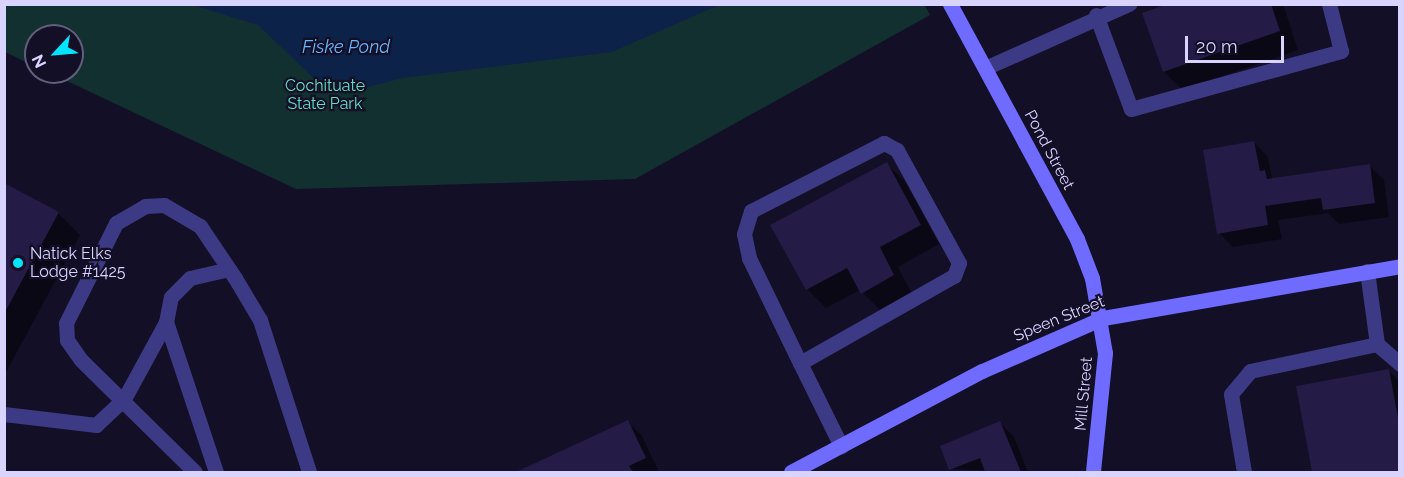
<!DOCTYPE html>
<html>
<head>
<meta charset="utf-8">
<style>
  body { margin:0 }
  #map { position:relative; width:1404px; height:477px; overflow:hidden; background:#130f26; font-family:Raleway,sans-serif }
  div>[style] { position:absolute }
  .green>* { inset:0; background:#12302f }
  .water>* { inset:0; background:#0c2248 }
  .shadow>* { inset:0; background:#0007 }
  .building>* { inset:0; background:#241b47 }
  .lane>* { height:15px; margin:-7.5px; padding:0 7.5px; transform-origin:7.5px; border-radius:7.5px; background:#3d3a85 }
  .secondary>* { height:15px; margin:-7.5px; padding:0 7.5px; transform-origin:7.5px; border-radius:7.5px; background:#6f6bff }
  .dots>* { width:16px; height:16px; translate:-50% -50%; box-sizing:border-box; border:3px solid #130f26; border-radius:50% }
  span { translate:-50% -50%; white-space:nowrap; text-align:center; line-height:1.15; -webkit-text-stroke:4.5px #130f26; paint-order:stroke }
  .park-label { font-size:16px; color:#5fe0c0 }
  .street-label { font-size:16px; color:#d9d4ff }
  .poi-label { font-size:16px; color:#d9d4ff }
  .left { translate:0 -50%; text-align:left }
  .water-label { font-size:18px; color:#62b6ff; font-style:italic }
  .frame { position:absolute; inset:0; border:6px solid #d9d4ff; pointer-events:none }
  .north { position:absolute; left:24px; top:24px; width:60px; height:60px; box-sizing:border-box; background:#130f26; border:2px solid #625e7d; border-radius:50%; rotate:244deg; font-size:16px; font-weight:700; line-height:24px; text-align:center; color:#d9d4ff }
  .north::after { content:''; display:block; margin:auto; width:21px; height:27px; background:#00e5ff; clip-path:polygon(50% 0,100% 100%,50% 72%,0 100%) }
  .scale { position:absolute; left:1185px; top:36px; width:99px; height:27px; box-sizing:border-box; border:3px solid #d9d4ff; border-top:0; padding-left:8px; font-size:18px; line-height:21px; white-space:nowrap; color:#d9d4ff; -webkit-text-stroke:4px #130f26; paint-order:stroke }
</style>
</head>
<body>
<div id="map">
  <div class="green">
    <div style="clip-path:polygon(5px 4px,924px 4px,930px 15px,635px 179px,296px 189px,48px 72px,72px 72px,72px 36px,36px 36px,36px 67px,5px 52px)"></div>
  </div>
  <div class="water">
    <div style="clip-path:polygon(193px 5px,719px 5px,612px 52px,402px 78px,350px 92px,325px 89px,258px 25px)"></div>
  </div>
  <div class="shadow">
    <div style="clip-path:polygon(1173px 4px,1283px 4px,1298px 50px,1183px 90px,1164px 72px,1144px 14px)"></div>
    <div style="clip-path:polygon(1254px 142px,1268px 157px,1272px 180px,1370px 166px,1384px 180px,1389px 217px,1339px 224px,1328px 213px,1278px 220px,1282px 239px,1233px 247px,1219px 233px)"></div>
    <div style="clip-path:polygon(886px 163px,905px 182px,939px 244px,898px 267px,912px 294px,881px 311px,860px 290px,826px 308px,807px 289px,772px 226px)"></div>
    <div style="clip-path:polygon(4px 185px,58px 213px,80px 235px,4px 376px)"></div>
    <div style="clip-path:polygon(1389px 371px,1400px 382px,1400px 472px,1313px 472px,1298px 387px)"></div>
    <div style="clip-path:polygon(628px 422px,642px 436px,659px 472px,528px 472px)"></div>
    <div style="clip-path:polygon(1000px 423px,1014px 437px,1028px 472px,950px 469px)"></div>
  </div>
  <div class="building">
    <div style="clip-path:polygon(1168px 4px,1271px 4px,1280px 31px,1163px 72px,1142px 13px)"></div>
    <div style="clip-path:polygon(1254px 141px,1260px 171px,1265px 170px,1267px 179px,1370px 164px,1375px 203px,1323px 210px,1321px 198px,1265px 206px,1268px 225px,1217px 234px,1203px 150px)"></div>
    <div style="clip-path:polygon(887px 162px,921px 225px,880px 247px,894px 275px,861px 294px,847px 268px,806px 290px,770px 225px)"></div>
    <div style="clip-path:polygon(4px 183px,59px 212px,4px 314px)"></div>
    <div style="clip-path:polygon(1389px 369px,1400px 429px,1400px 472px,1312px 472px,1296px 386px)"></div>
    <div style="clip-path:polygon(628px 420px,646px 458px,629px 466px,633px 472px,516px 472px)"></div>
    <div style="clip-path:polygon(1000px 421px,1021px 472px,985px 472px,980px 458px,949px 470px,940px 446px)"></div>
  </div>
  <div class="lane">
    <div style="left:1096px;top:15px;width:100px;rotate:69.6deg"></div>
    <div style="left:1131px;top:109px;width:218px;rotate:-15.4deg"></div>
    <div style="left:1341px;top:51px;width:49px;rotate:-104.3deg"></div>
    <div style="left:985px;top:68px;width:158px;rotate:-24deg"></div>
    <div style="left:1367px;top:271px;width:74px;rotate:82.2deg"></div>
    <div style="left:1377px;top:344px;width:30px;rotate:41deg"></div>
    <div style="left:800px;top:363px;width:177px;rotate:-29.5deg"></div>
    <div style="left:954px;top:276px;width:14px;rotate:-69deg"></div>
    <div style="left:959px;top:263px;width:129px;rotate:-118.8deg"></div>
    <div style="left:897px;top:150px;width:15px;rotate:-152deg"></div>
    <div style="left:884px;top:143px;width:149px;rotate:152.9deg"></div>
    <div style="left:751px;top:211px;width:24px;rotate:107deg"></div>
    <div style="left:744px;top:234px;width:25px;rotate:78deg"></div>
    <div style="left:749px;top:258px;width:117px;rotate:64.1deg"></div>
    <div style="left:800px;top:363px;width:93px;rotate:63.7deg"></div>
    <div style="left:4px;top:414px;width:93px;rotate:6.8deg"></div>
    <div style="left:96px;top:425px;width:38px;rotate:-43deg"></div>
    <div style="left:124px;top:399px;width:88px;rotate:-61.4deg"></div>
    <div style="left:195px;top:472px;width:160px;rotate:-135.5deg"></div>
    <div style="left:81px;top:360px;width:24px;rotate:-125deg"></div>
    <div style="left:67px;top:340px;width:17px;rotate:-93deg"></div>
    <div style="left:66px;top:323px;width:112px;rotate:-63.4deg"></div>
    <div style="left:116px;top:223px;width:34px;rotate:-30deg"></div>
    <div style="left:145px;top:206px;width:19px;rotate:-3deg"></div>
    <div style="left:164px;top:205px;width:42px;rotate:30.3deg"></div>
    <div style="left:200px;top:226px;width:63px;rotate:56.1deg"></div>
    <div style="left:235px;top:278px;width:49px;rotate:59.2deg"></div>
    <div style="left:260px;top:320px;width:160px;rotate:72.1deg"></div>
    <div style="left:216px;top:472px;width:158px;rotate:-108.4deg"></div>
    <div style="left:166px;top:322px;width:25px;rotate:-79deg"></div>
    <div style="left:171px;top:297px;width:27px;rotate:-45deg"></div>
    <div style="left:190px;top:278px;width:40px;rotate:-13deg"></div>
    <div style="left:1244px;top:472px;width:79px;rotate:-99.5deg"></div>
    <div style="left:1231px;top:394px;width:30px;rotate:-50deg"></div>
    <div style="left:1250px;top:371px;width:130px;rotate:-12deg"></div>
  </div>
  <div class="secondary">
    <div style="left:950px;top:4px;width:267px;rotate:61.6deg"></div>
    <div style="left:1077px;top:239px;width:42px;rotate:69deg"></div>
    <div style="left:1092px;top:278px;width:76px;rotate:80.2deg"></div>
    <div style="left:1105px;top:353px;width:120px;rotate:95.8deg"></div>
    <div style="left:791px;top:472px;width:216px;rotate:-27.9deg"></div>
    <div style="left:982px;top:371px;width:132px;rotate:-23.7deg"></div>
    <div style="left:1103px;top:318px;width:302px;rotate:-9.9deg"></div>
  </div>
  <div class="dots">
    <div style="left:18px;top:263px;background:#00e5ff"></div>
  </div>
  <div class="park-label">
    <span style="left:325px;top:95px">Cochituate<br>State Park</span>
  </div>
  <div class="street-label">
    <span style="left:1049px;top:150px;rotate:62deg">Pond Street</span>
    <span style="left:1059px;top:319px;rotate:-22deg">Speen Street</span>
    <span style="left:1084px;top:394px;rotate:-85deg">Mill Street</span>
  </div>
  <div class="poi-label">
    <span class="left" style="left:30px;top:263px">Natick Elks<br>Lodge #1425</span>
  </div>
  <div class="water-label">
    <span style="left:346px;top:47px">Fiske Pond</span>
  </div>
  <div class="frame"></div>
  <div class="north">N</div>
  <div class="scale">20 m</div>
</div>
</body>
</html>
